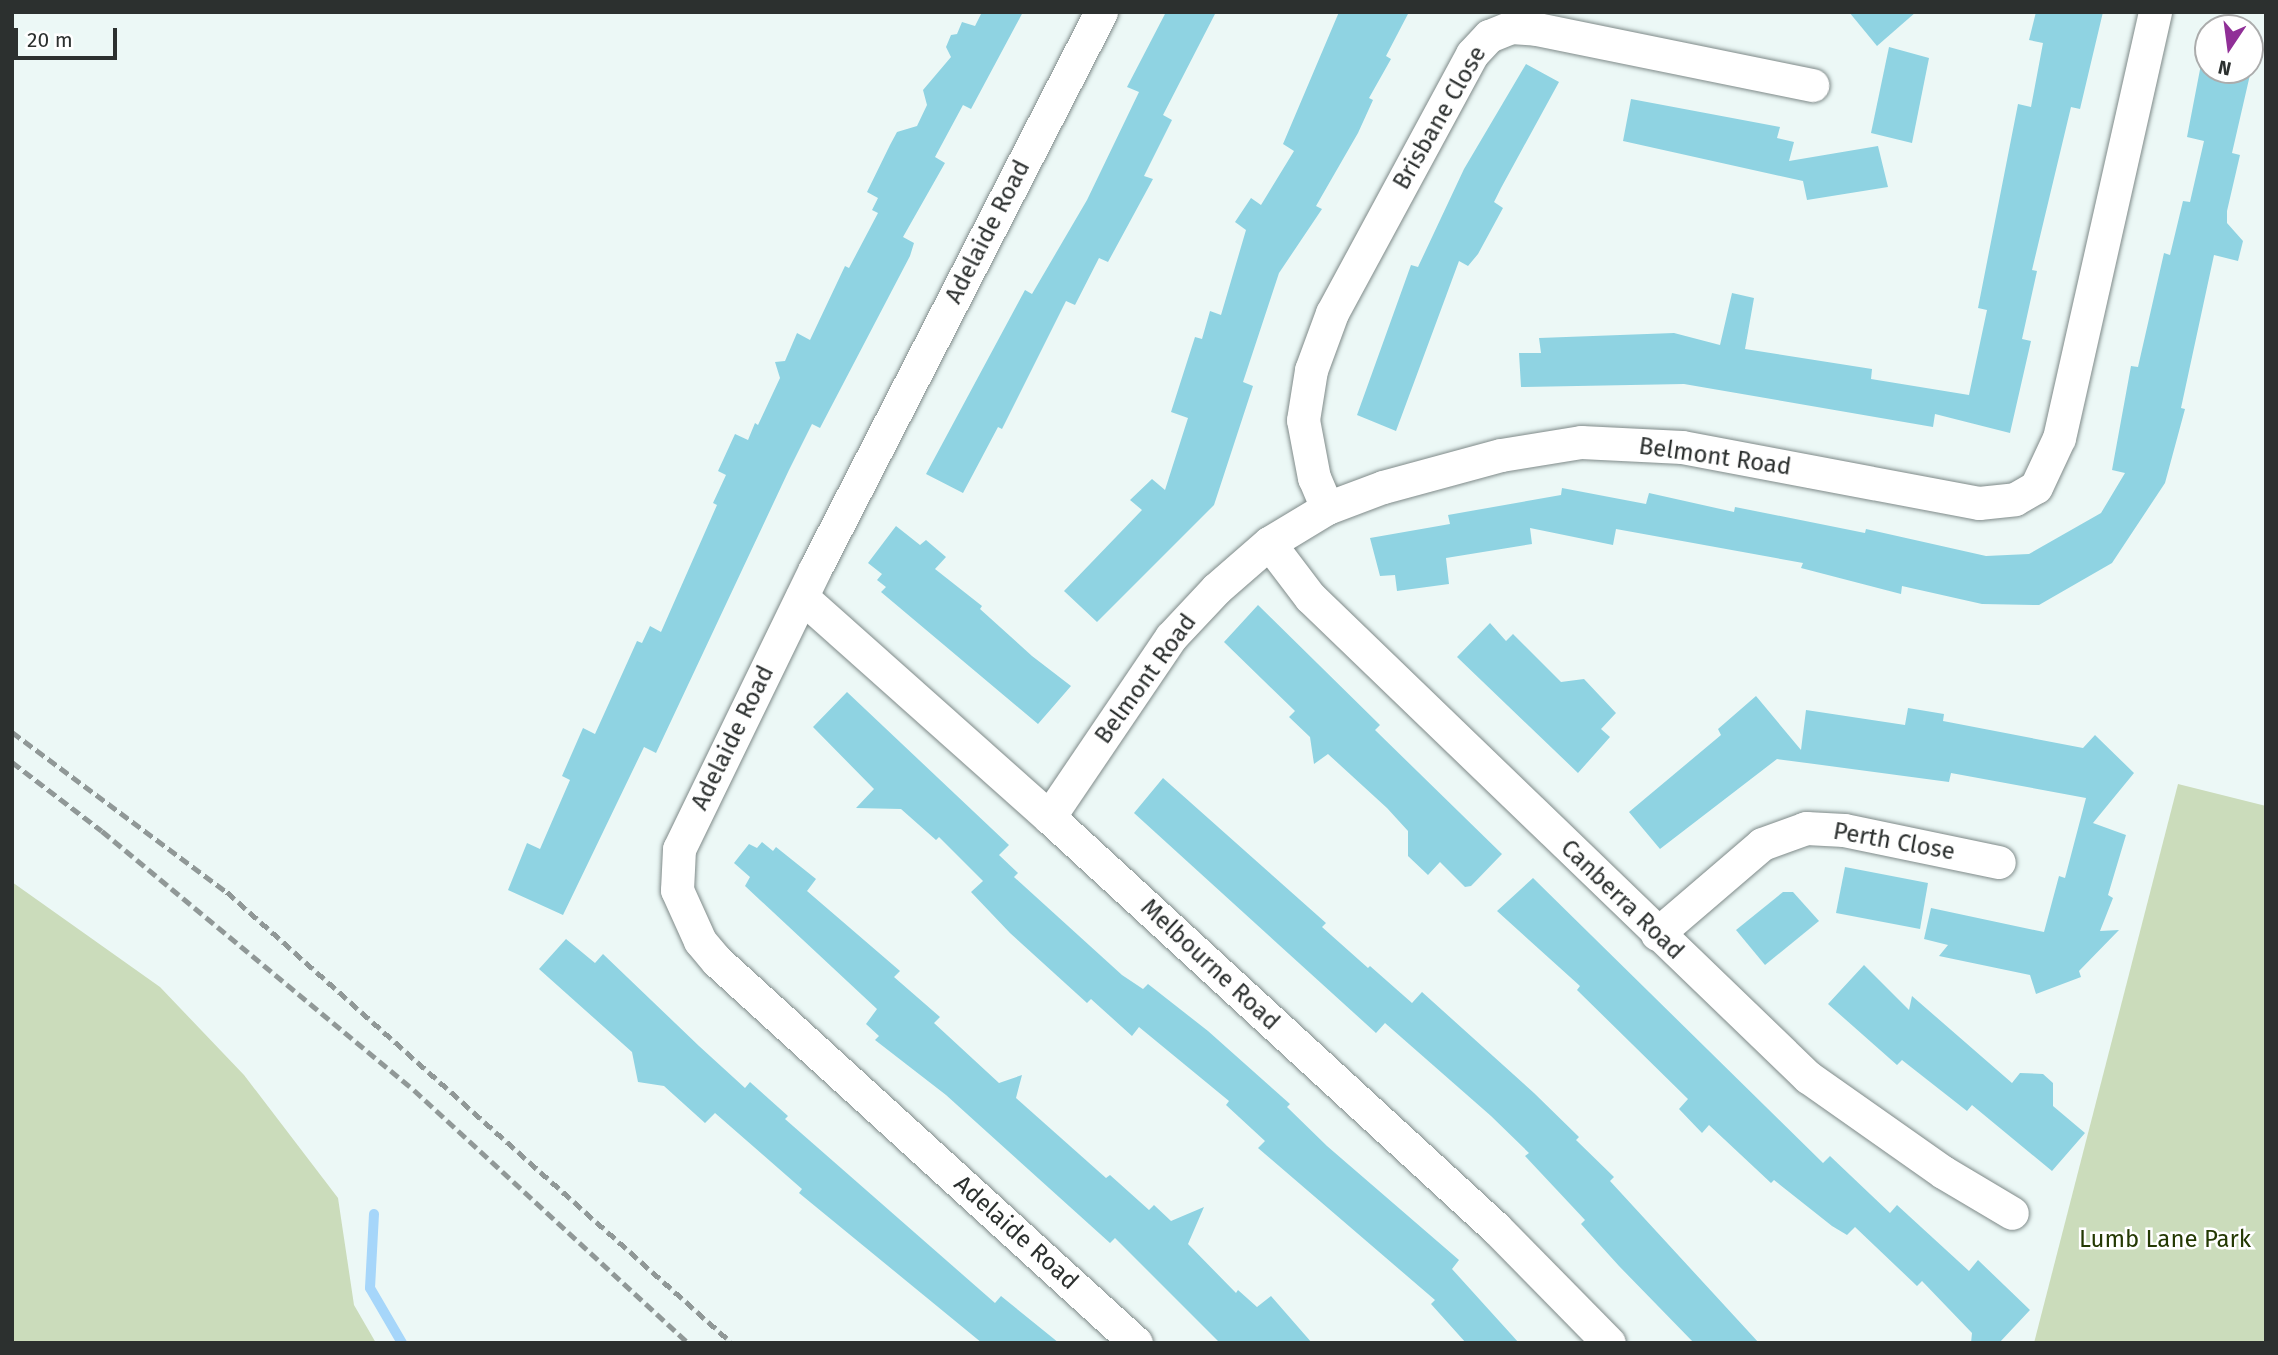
<!DOCTYPE html>
<html>
<head>
<meta charset="utf-8">
<style>
  body { margin:0 }
  #map { position:relative; width:2278px; height:1355px; overflow:hidden; background:#ecf8f6; font-family:"Fira Sans",sans-serif }
  div>[style] { position:absolute }
  .green>* { inset:0; background:#cbdcbb }
  .stream>* { height:10px; margin:-5px; padding:0 5px; transform-origin:5px; border-radius:5px; background:#a6d6fa }
  .building>* { inset:0; background:#8fd3e2 }
  .roads { filter:drop-shadow(0 0 2px #7f8a89) drop-shadow(0 0 2px #7f8a89) }
  .minor>* { height:33px; margin:-16.5px; padding:0 16.5px; transform-origin:16.5px; border-radius:16.5px; background:#fff }
  .rail>* { height:5px; margin-top:-2.5px; transform-origin:0; background:repeating-linear-gradient(90deg,#909897 0 10px,transparent 0 15px) }
  span { translate:-50% -50%; white-space:nowrap; text-align:center; line-height:1.15; -webkit-text-stroke:5px #fff; paint-order:stroke }
  .street-label { font-size:24px; color:#2c302f }
  .park-label { font-size:24px; color:#243903 }
  .frame { position:absolute; inset:0; border:14px solid #2c302f; pointer-events:none }
  .north { position:absolute; left:2194px; top:14px; width:70px; height:70px; box-sizing:border-box; background:#fff; border:2px solid #abacac; border-radius:50%; rotate:193deg; font-size:19px; font-weight:700; line-height:28px; text-align:center; color:#2c302f }
  .north::after { content:''; display:block; margin:auto; width:24px; height:32px; background:#902f97; clip-path:polygon(50% 0,100% 100%,50% 72%,0 100%) }
  .scale { position:absolute; left:14px; top:28px; width:103px; height:32px; box-sizing:border-box; border:4px solid #2c302f; border-top:0; padding-left:9px; font-size:21px; line-height:24px; white-space:nowrap; color:#2c302f; -webkit-text-stroke:5px #fff; paint-order:stroke }
</style>
</head>
<body>
<div id="map">
  <div class="green">
    <div style="clip-path:polygon(2178px 784px,2266px 806px,2266px 1343px,2034px 1343px)"></div>
    <div style="clip-path:polygon(12px 882px,160px 987px,244px 1075px,338px 1198px,354px 1305px,376px 1343px,12px 1343px)"></div>
  </div>
  <div class="stream">
    <div style="left:374px;top:1214px;width:74px;rotate:93.1deg"></div>
    <div style="left:370px;top:1288px;width:64px;rotate:59.8deg"></div>
  </div>
  <div class="building">
    <div style="clip-path:polygon(982px 12px,1023px 12px,971px 109px,963px 105px,935px 157px,945px 163px,903px 237px,914px 243px,910px 256px,820px 428px,812px 424px,789px 470px,656px 753px,644px 747px,563px 915px,508px 890px,527px 843px,540px 849px,570px 780px,562px 776px,583px 728px,595px 734px,637px 641px,642px 643px,650px 626px,661px 632px,717px 505px,713px 503px,726px 475px,718px 471px,735px 434px,748px 440px,755px 423px,758px 425px,780px 378px,775px 362px,785px 361px,797px 333px,810px 340px,845px 266px,849px 268px,878px 213px,872px 210px,878px 198px,867px 192px,890px 145px,897px 132px,917px 126px,927px 105px,923px 90px,951px 57px,946px 47px,951px 35px,957px 34px,962px 22px,975px 26px)"></div>
    <div style="clip-path:polygon(1166px 12px,1216px 12px,1163px 115px,1172px 120px,1144px 176px,1153px 179px,1108px 262px,1099px 258px,1075px 305px,1066px 301px,1002px 429px,998px 427px,963px 493px,926px 474px,1025px 290px,1032px 294px,1087px 200px,1139px 92px,1127px 87px)"></div>
    <div style="clip-path:polygon(1339px 12px,1409px 12px,1386px 56px,1391px 59px,1369px 98px,1373px 100px,1358px 133px,1316px 206px,1322px 209px,1279px 273px,1243px 382px,1253px 386px,1214px 505px,1097px 622px,1064px 591px,1142px 510px,1130px 500px,1152px 479px,1165px 490px,1188px 418px,1171px 412px,1195px 337px,1202px 339px,1210px 311px,1221px 315px,1246px 230px,1235px 222px,1251px 198px,1261px 205px,1294px 151px,1283px 144px)"></div>
    <div style="clip-path:polygon(1849px 12px,1916px 12px,1877px 46px)"></div>
    <div style="clip-path:polygon(2036px 12px,2103px 12px,2080px 109px,2071px 107px,2032px 270px,2037px 271px,2022px 339px,2031px 341px,2010px 433px,1935px 414px,1933px 427px,1684px 384px,1521px 387px,1519px 353px,1541px 353px,1539px 338px,1674px 333px,1720px 345px,1732px 293px,1754px 298px,1745px 349px,1872px 369px,1871px 379px,1969px 395px,1987px 310px,1978px 308px,2018px 104px,2031px 107px,2043px 43px,2029px 40px)"></div>
    <div style="clip-path:polygon(2208px 28px,2208px 70px,2250px 70px,2250px 38px,2258px 40px,2232px 153px,2240px 155px,2227px 211px,2227px 223px,2243px 241px,2238px 261px,2214px 255px,2181px 408px,2185px 409px,2165px 483px,2112px 563px,2039px 605px,1982px 604px,1902px 586px,1901px 594px,1801px 568px,1803px 563px,1616px 529px,1613px 545px,1530px 528px,1532px 544px,1446px 558px,1449px 584px,1397px 591px,1395px 575px,1380px 576px,1370px 538px,1450px 524px,1448px 515px,1561px 495px,1562px 488px,1646px 504px,1649px 493px,1734px 512px,1735px 507px,1865px 533px,1866px 529px,1986px 556px,2029px 554px,2101px 513px,2125px 473px,2112px 470px,2131px 366px,2138px 367px,2164px 253px,2170px 255px,2183px 201px,2190px 202px,2204px 141px,2187px 137px)"></div>
    <div style="clip-path:polygon(1889px 47px,1929px 58px,1912px 143px,1871px 133px)"></div>
    <div style="clip-path:polygon(1526px 64px,1559px 82px,1501px 188px,1494px 202px,1503px 208px,1478px 254px,1468px 266px,1459px 261px,1396px 431px,1357px 415px,1411px 265px,1418px 267px,1464px 169px)"></div>
    <div style="clip-path:polygon(1631px 99px,1780px 127px,1777px 138px,1794px 142px,1789px 161px,1878px 146px,1888px 187px,1807px 200px,1803px 181px,1623px 141px)"></div>
    <div style="clip-path:polygon(896px 526px,920px 545px,926px 540px,946px 557px,935px 569px,982px 606px,980px 609px,1032px 656px,1071px 686px,1038px 724px,881px 592px,886px 587px,877px 580px,882px 574px,868px 563px)"></div>
    <div style="clip-path:polygon(1258px 605px,1380px 725px,1375px 730px,1502px 854px,1471px 886px,1465px 887px,1440px 862px,1428px 875px,1408px 856px,1408px 831px,1387px 808px,1328px 754px,1314px 764px,1310px 737px,1289px 717px,1295px 711px,1224px 642px)"></div>
    <div style="clip-path:polygon(1490px 623px,1506px 641px,1513px 634px,1561px 682px,1584px 679px,1616px 713px,1601px 729px,1610px 737px,1578px 773px,1457px 657px)"></div>
    <div style="clip-path:polygon(847px 692px,1009px 845px,999px 855px,1018px 873px,1014px 877px,1122px 975px,1143px 989px,1148px 984px,1208px 1031px,1290px 1104px,1287px 1107px,1327px 1146px,1459px 1260px,1452px 1269px,1519px 1343px,1466px 1343px,1431px 1304px,1435px 1300px,1258px 1148px,1265px 1141px,1226px 1105px,1229px 1101px,1139px 1027px,1132px 1036px,1091px 999px,1087px 1003px,1010px 933px,971px 892px,983px 881px,939px 837px,936px 840px,901px 809px,856px 808px,874px 789px,813px 727px)"></div>
    <div style="clip-path:polygon(1756px 696px,1801px 750px,1806px 710px,1905px 725px,1908px 708px,1944px 714px,1943px 721px,2083px 748px,2095px 735px,2134px 773px,2093px 823px,2126px 835px,2108px 895px,2113px 898px,2100px 931px,2119px 930px,2079px 971px,2081px 977px,2036px 994px,2030px 975px,1939px 956px,1948px 945px,1924px 939px,1931px 908px,2044px 932px,2059px 876px,2065px 878px,2086px 798px,1951px 773px,1949px 782px,1777px 759px,1660px 849px,1629px 812px,1721px 735px,1718px 729px)"></div>
    <div style="clip-path:polygon(1163px 778px,1326px 923px,1322px 927px,1368px 968px,1370px 966px,1412px 1003px,1422px 992px,1534px 1093px,1579px 1137px,1576px 1140px,1614px 1177px,1610px 1181px,1759px 1343px,1694px 1343px,1619px 1266px,1581px 1224px,1585px 1220px,1525px 1156px,1529px 1153px,1491px 1116px,1385px 1023px,1376px 1033px,1134px 813px)"></div>
    <div style="clip-path:polygon(762px 842px,773px 851px,776px 847px,816px 879px,807px 891px,900px 971px,894px 977px,940px 1017px,934px 1023px,999px 1083px,1022px 1075px,1016px 1098px,1106px 1178px,1110px 1175px,1149px 1210px,1154px 1205px,1171px 1221px,1204px 1207px,1188px 1244px,1236px 1293px,1238px 1290px,1257px 1307px,1271px 1296px,1312px 1343px,1220px 1343px,1115px 1238px,1110px 1243px,946px 1095px,875px 1040px,879px 1036px,866px 1024px,877px 1009px,745px 886px,750px 877px,734px 863px,749px 844px,757px 848px)"></div>
    <div style="clip-path:polygon(1845px 867px,1928px 883px,1920px 929px,1836px 913px)"></div>
    <div style="clip-path:polygon(1533px 878px,1823px 1163px,1830px 1156px,1890px 1213px,1897px 1205px,1969px 1271px,1978px 1260px,2030px 1310px,1999px 1343px,1971px 1343px,1972px 1333px,1922px 1281px,1917px 1286px,1855px 1227px,1847px 1235px,1832px 1226px,1774px 1180px,1771px 1183px,1709px 1125px,1702px 1133px,1679px 1109px,1688px 1099px,1577px 990px,1580px 986px,1497px 911px)"></div>
    <div style="clip-path:polygon(1783px 892px,1793px 892px,1819px 921px,1765px 965px,1736px 930px)"></div>
    <div style="clip-path:polygon(566px 939px,595px 963px,603px 954px,699px 1046px,745px 1088px,750px 1082px,788px 1116px,785px 1119px,995px 1303px,1001px 1296px,1059px 1343px,982px 1343px,799px 1193px,802px 1189px,715px 1113px,705px 1123px,664px 1086px,638px 1082px,632px 1052px,539px 969px)"></div>
    <div style="clip-path:polygon(1864px 965px,1909px 1010px,1912px 996px,2012px 1083px,2020px 1073px,2043px 1074px,2053px 1083px,2053px 1106px,2085px 1133px,2052px 1171px,1972px 1105px,1967px 1111px,1902px 1060px,1897px 1065px,1828px 1004px)"></div>
  </div>
  <div class="roads">
    <div class="minor">
      <div style="left:1101px;top:12px;width:626px;rotate:117.18deg"></div>
      <div style="left:815px;top:569px;width:311px;rotate:115.9deg"></div>
      <div style="left:679px;top:849px;width:41px;rotate:92.8deg"></div>
      <div style="left:677px;top:890px;width:56px;rotate:65.7deg"></div>
      <div style="left:700px;top:941px;width:26px;rotate:50deg"></div>
      <div style="left:717px;top:961px;width:567px;rotate:42.36deg"></div>
      <div style="left:1327px;top:508px;width:33px;rotate:-113deg"></div>
      <div style="left:1314px;top:478px;width:59px;rotate:-100.7deg"></div>
      <div style="left:1303px;top:420px;width:51px;rotate:-80.9deg"></div>
      <div style="left:1311px;top:370px;width:61px;rotate:-69.8deg"></div>
      <div style="left:1332px;top:313px;width:294px;rotate:-61.6deg"></div>
      <div style="left:1472px;top:54px;width:25px;rotate:-47deg"></div>
      <div style="left:1489px;top:36px;width:24px;rotate:-22deg"></div>
      <div style="left:1511px;top:27px;width:26px;rotate:4deg"></div>
      <div style="left:1537px;top:29px;width:281px;rotate:11.5deg"></div>
      <div style="left:1269px;top:543px;width:68px;rotate:52.8deg"></div>
      <div style="left:1310px;top:597px;width:692px;rotate:43.95deg"></div>
      <div style="left:1808px;top:1077px;width:165px;rotate:35.1deg"></div>
      <div style="left:1943px;top:1172px;width:80px;rotate:30.7deg"></div>
      <div style="left:802px;top:597px;width:331px;rotate:41.7deg"></div>
      <div style="left:1049px;top:817px;width:607px;rotate:42.6deg"></div>
      <div style="left:1496px;top:1228px;width:161px;rotate:45.5deg"></div>
      <div style="left:1049px;top:817px;width:217px;rotate:-55.9deg"></div>
      <div style="left:1171px;top:637px;width:66px;rotate:-46.8deg"></div>
      <div style="left:1216px;top:589px;width:70px;rotate:-41deg"></div>
      <div style="left:1269px;top:543px;width:68px;rotate:-31.1deg"></div>
      <div style="left:1327px;top:508px;width:60px;rotate:-20.6deg"></div>
      <div style="left:1383px;top:487px;width:122px;rotate:-15.2deg"></div>
      <div style="left:1501px;top:455px;width:81px;rotate:-9.2deg"></div>
      <div style="left:1581px;top:442px;width:101px;rotate:2.8deg"></div>
      <div style="left:1682px;top:447px;width:302px;rotate:10.7deg"></div>
      <div style="left:1979px;top:503px;width:36px;rotate:-6deg"></div>
      <div style="left:2015px;top:499px;width:24px;rotate:-30deg"></div>
      <div style="left:2036px;top:487px;width:54px;rotate:-64.9deg"></div>
      <div style="left:2059px;top:438px;width:437px;rotate:-77.3deg"></div>
      <div style="left:1657px;top:934px;width:138px;rotate:-40.6deg"></div>
      <div style="left:1762px;top:844px;width:47px;rotate:-20deg"></div>
      <div style="left:1806px;top:828px;width:38px;rotate:3deg"></div>
      <div style="left:1844px;top:830px;width:158px;rotate:11.7deg"></div>
    </div>
  </div>
  <div class="rail">
    <div style="left:12px;top:732px;width:268px;rotate:36.7deg"></div>
    <div style="left:227px;top:892px;width:677px;rotate:41.77deg"></div>
    <div style="left:12px;top:762px;width:113px;rotate:37.5deg"></div>
    <div style="left:102px;top:831px;width:405px;rotate:39.7deg"></div>
    <div style="left:414px;top:1090px;width:373px;rotate:42.7deg"></div>
  </div>
  <div class="street-label">
    <span style="left:1440px;top:118px;rotate:-60deg">Brisbane Close</span>
    <span style="left:988px;top:232px;rotate:-63deg">Adelaide Road</span>
    <span style="left:1715px;top:457px;rotate:8deg">Belmont Road</span>
    <span style="left:1146px;top:679px;rotate:-54deg">Belmont Road</span>
    <span style="left:733px;top:738px;rotate:-64deg">Adelaide Road</span>
    <span style="left:1894px;top:842px;rotate:10deg">Perth Close</span>
    <span style="left:1622px;top:900px;rotate:44deg">Canberra Road</span>
    <span style="left:1210px;top:965px;rotate:43deg">Melbourne Road</span>
    <span style="left:1016px;top:1233px;rotate:42deg">Adelaide Road</span>
  </div>
  <div class="park-label">
    <span style="left:2165px;top:1240px">Lumb Lane Park</span>
  </div>
  <div class="frame"></div>
  <div class="north">N</div>
  <div class="scale">20 m</div>
</div>
</body>
</html>
